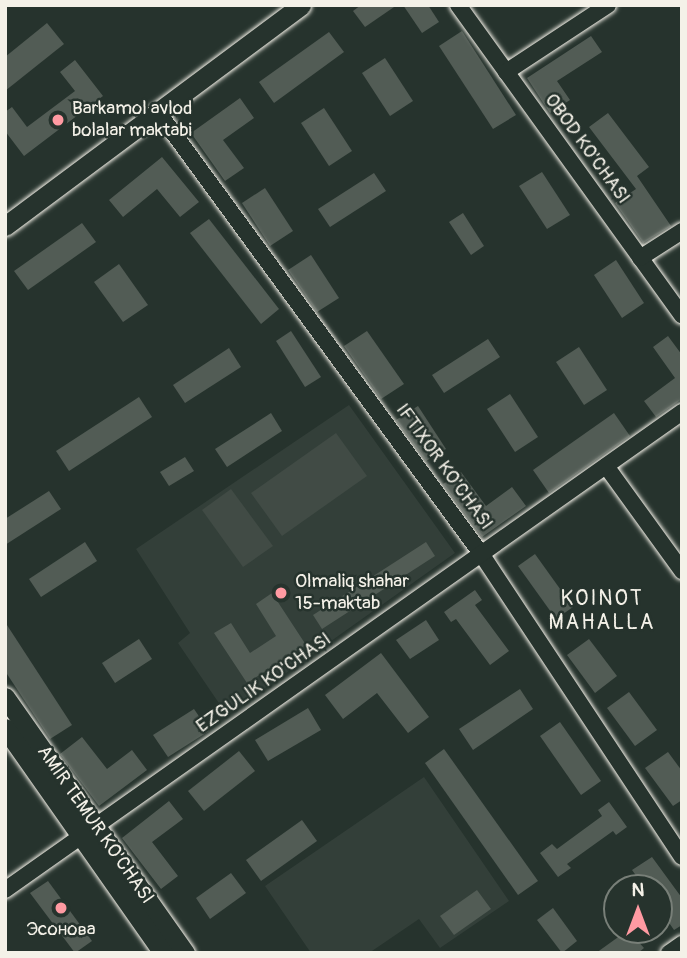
<!DOCTYPE html>
<html>
<head>
<meta charset="utf-8">
<style>
  body { margin:0 }
  #map { position:relative; width:687px; height:958px; overflow:hidden; background:#26332d; font-family:Pangolin,sans-serif }
  div>[style] { position:absolute }
  .built>* { inset:0; background:#333f39 }
  .green>* { inset:0; background:#414b45 }
  .building>* { inset:0; background:#525c55 }
  .roads { filter:drop-shadow(0 0 2px #f4f1e8) drop-shadow(0 0 2px #f4f1e8) }
  .minor>* { height:16px; margin:-8px; padding:0 8px; transform-origin:8px; border-radius:8px; background:#26332d }
  .major>* { height:19px; margin:-9.5px; padding:0 9.5px; transform-origin:9.5px; border-radius:9.5px; background:#26332d }
  .dots>* { width:19px; height:19px; translate:-50% -50%; box-sizing:border-box; border:4px solid #26332d; border-radius:50% }
  span { translate:-50% -50%; white-space:nowrap; text-align:center; line-height:1.15; -webkit-text-stroke:5px #26332d; paint-order:stroke }
  .poi-label { font-size:19px; color:#f4f1e8 }
  .left { translate:0 -50%; text-align:left }
  .street-label { font-size:19px; color:#f4f1e8 }
  .neighbourhood-label { font-size:21px; color:#f4f1e8; letter-spacing:2px }
  .frame { position:absolute; inset:0; border:7px solid #f4f1e8; pointer-events:none }
  .north { position:absolute; left:603px; top:874px; width:70px; height:70px; box-sizing:border-box; background:#26332d; border:2px solid #787f78; border-radius:50%; rotate:0deg; font-size:19px; font-weight:700; line-height:28px; text-align:center; color:#f4f1e8 }
  .north::after { content:''; display:block; margin:auto; width:24px; height:32px; background:#ff9aa2; clip-path:polygon(50% 0,100% 100%,50% 72%,0 100%) }
</style>
</head>
<body>
<div id="map">
  <div class="built">
    <div style="clip-path:polygon(349px 405px,455px 553px,227px 715px,178px 643px,190px 633px,136px 549px)"></div>
    <div style="clip-path:polygon(424px 777px,509px 901px,440px 948px,419px 919px,369px 953px,311px 953px,265px 886px)"></div>
  </div>
  <div class="green">
    <div style="clip-path:polygon(336px 433px,367px 476px,282px 536px,251px 493px)"></div>
    <div style="clip-path:polygon(231px 489px,273px 546px,243px 567px,202px 510px)"></div>
  </div>
  <div class="building">
    <div style="clip-path:polygon(361px 5px,397px 5px,365px 27px,353px 11px)"></div>
    <div style="clip-path:polygon(403px 5px,428px 5px,439px 22px,422px 33px)"></div>
    <div style="clip-path:polygon(47px 23px,64px 44px,5px 91px,5px 57px)"></div>
    <div style="clip-path:polygon(462px 31px,516px 115px,493px 129px,439px 46px)"></div>
    <div style="clip-path:polygon(329px 32px,344px 52px,274px 103px,259px 82px)"></div>
    <div style="clip-path:polygon(591px 36px,602px 52px,557px 81px,570px 100px,550px 113px,527px 78px)"></div>
    <div style="clip-path:polygon(385px 58px,413px 101px,390px 116px,362px 73px)"></div>
    <div style="clip-path:polygon(75px 60px,103px 96px,24px 156px,5px 131px,5px 112px,12px 107px,27px 127px,75px 91px,60px 72px)"></div>
    <div style="clip-path:polygon(240px 98px,254px 118px,223px 140px,244px 168px,225px 181px,191px 133px)"></div>
    <div style="clip-path:polygon(324px 108px,352px 151px,329px 166px,301px 123px)"></div>
    <div style="clip-path:polygon(608px 113px,649px 167px,637px 176px,671px 226px,643px 243px,615px 203px,636px 189px,589px 127px)"></div>
    <div style="clip-path:polygon(162px 157px,199px 202px,180px 217px,157px 189px,123px 217px,109px 200px)"></div>
    <div style="clip-path:polygon(542px 172px,570px 215px,547px 229px,519px 186px)"></div>
    <div style="clip-path:polygon(374px 173px,386px 191px,330px 227px,318px 209px)"></div>
    <div style="clip-path:polygon(265px 188px,293px 231px,270px 246px,242px 203px)"></div>
    <div style="clip-path:polygon(463px 213px,484px 246px,471px 255px,449px 222px)"></div>
    <div style="clip-path:polygon(209px 219px,279px 309px,261px 324px,190px 233px)"></div>
    <div style="clip-path:polygon(82px 223px,96px 242px,28px 290px,14px 271px)"></div>
    <div style="clip-path:polygon(311px 255px,339px 298px,317px 312px,288px 270px)"></div>
    <div style="clip-path:polygon(616px 260px,644px 303px,622px 318px,594px 275px)"></div>
    <div style="clip-path:polygon(119px 264px,148px 305px,123px 322px,94px 282px)"></div>
    <div style="clip-path:polygon(291px 331px,321px 377px,305px 387px,276px 341px)"></div>
    <div style="clip-path:polygon(367px 331px,404px 384px,381px 399px,344px 346px)"></div>
    <div style="clip-path:polygon(668px 336px,682px 355px,682px 399px,656px 417px,644px 401px,675px 378px,653px 347px)"></div>
    <div style="clip-path:polygon(488px 339px,500px 357px,444px 393px,432px 375px)"></div>
    <div style="clip-path:polygon(579px 347px,607px 390px,584px 405px,556px 362px)"></div>
    <div style="clip-path:polygon(229px 348px,241px 367px,185px 403px,173px 385px)"></div>
    <div style="clip-path:polygon(510px 394px,538px 437px,515px 452px,487px 409px)"></div>
    <div style="clip-path:polygon(139px 397px,152px 417px,69px 471px,56px 451px)"></div>
    <div style="clip-path:polygon(418px 406px,446px 449px,426px 461px,396px 420px)"></div>
    <div style="clip-path:polygon(271px 413px,282px 431px,227px 467px,215px 449px)"></div>
    <div style="clip-path:polygon(614px 413px,630px 436px,549px 493px,533px 470px)"></div>
    <div style="clip-path:polygon(185px 457px,194px 471px,169px 486px,160px 472px)"></div>
    <div style="clip-path:polygon(461px 472px,486px 506px,512px 487px,526px 506px,482px 537px,443px 484px)"></div>
    <div style="clip-path:polygon(49px 491px,61px 509px,5px 545px,5px 519px)"></div>
    <div style="clip-path:polygon(85px 542px,97px 561px,41px 597px,29px 579px)"></div>
    <div style="clip-path:polygon(426px 542px,435px 556px,322px 629px,313px 615px)"></div>
    <div style="clip-path:polygon(535px 554px,573px 607px,556px 619px,518px 566px)"></div>
    <div style="clip-path:polygon(475px 590px,482px 600px,475px 605px,509px 651px,490px 665px,456px 619px,451px 622px,444px 612px)"></div>
    <div style="clip-path:polygon(272px 593px,306px 645px,247px 683px,214px 633px,231px 623px,250px 653px,276px 636px,256px 604px)"></div>
    <div style="clip-path:polygon(426px 620px,439px 640px,410px 659px,396px 640px)"></div>
    <div style="clip-path:polygon(5px 622px,72px 725px,50px 739px,5px 671px)"></div>
    <div style="clip-path:polygon(139px 639px,152px 659px,115px 683px,102px 663px)"></div>
    <div style="clip-path:polygon(589px 639px,617px 676px,595px 693px,567px 655px)"></div>
    <div style="clip-path:polygon(381px 653px,429px 717px,408px 733px,377px 693px,343px 719px,325px 695px)"></div>
    <div style="clip-path:polygon(520px 689px,533px 709px,473px 750px,459px 729px)"></div>
    <div style="clip-path:polygon(629px 692px,657px 730px,635px 746px,607px 708px)"></div>
    <div style="clip-path:polygon(308px 708px,321px 730px,268px 761px,255px 740px)"></div>
    <div style="clip-path:polygon(194px 709px,209px 731px,168px 757px,153px 735px)"></div>
    <div style="clip-path:polygon(560px 722px,601px 781px,581px 795px,540px 736px)"></div>
    <div style="clip-path:polygon(82px 737px,107px 769px,132px 750px,147px 770px,99px 806px,60px 754px)"></div>
    <div style="clip-path:polygon(444px 749px,538px 881px,518px 895px,425px 763px)"></div>
    <div style="clip-path:polygon(239px 751px,255px 771px,204px 811px,188px 791px)"></div>
    <div style="clip-path:polygon(668px 752px,682px 771px,682px 800px,673px 806px,645px 768px)"></div>
    <div style="clip-path:polygon(169px 801px,183px 819px,152px 842px,178px 876px,161px 889px,122px 838px)"></div>
    <div style="clip-path:polygon(609px 802px,627px 827px,616px 835px,613px 831px,567px 864px,571px 868px,558px 877px,540px 853px,552px 844px,557px 849px,602px 816px,598px 810px)"></div>
    <div style="clip-path:polygon(302px 820px,317px 841px,261px 881px,246px 860px)"></div>
    <div style="clip-path:polygon(652px 857px,682px 898px,682px 925px,674px 930px,659px 908px,659px 888px,645px 888px,632px 870px)"></div>
    <div style="clip-path:polygon(231px 873px,246px 893px,210px 919px,196px 898px)"></div>
    <div style="clip-path:polygon(48px 881px,92px 941px,75px 953px,30px 893px)"></div>
    <div style="clip-path:polygon(477px 890px,491px 909px,454px 935px,440px 916px)"></div>
    <div style="clip-path:polygon(553px 908px,577px 941px,562px 953px,537px 920px)"></div>
    <div style="clip-path:polygon(628px 930px,644px 948px,638px 953px,596px 953px)"></div>
  </div>
  <div class="roads">
    <div class="minor">
      <div style="left:458px;top:5px;width:383px;rotate:54.2deg"></div>
      <div style="left:506px;top:72px;width:122px;rotate:-33.3deg"></div>
      <div style="left:158px;top:112px;width:549px;rotate:53.82deg"></div>
      <div style="left:482px;top:555px;width:362px;rotate:56.5deg"></div>
      <div style="left:640px;top:258px;width:50px;rotate:-32.7deg"></div>
      <div style="left:606px;top:466px;width:130px;rotate:54.1deg"></div>
      <div style="left:5px;top:890px;width:829px;rotate:-35.22deg"></div>
      <div style="left:669px;top:953px;width:16px;rotate:-35deg"></div>
    </div>
    <div class="major">
      <div style="left:5px;top:226px;width:369px;rotate:-36.7deg"></div>
      <div style="left:5px;top:697px;width:313px;rotate:54.9deg"></div>
      <div style="left:5px;top:728px;width:275px;rotate:54.9deg"></div>
    </div>
  </div>
  <div class="dots">
    <div style="left:58px;top:120px;background:#ff9aa2"></div>
    <div style="left:281px;top:593px;background:#ff9aa2"></div>
    <div style="left:61px;top:908px;background:#ff9aa2"></div>
  </div>
  <div class="poi-label">
    <span class="left" style="left:72px;top:120px">Barkamol avlod<br>bolalar maktabi</span>
    <span class="left" style="left:295px;top:593px">Olmaliq shahar<br>15-maktab</span>
    <span style="left:61px;top:930px">Эсонова</span>
  </div>
  <div class="street-label">
    <span style="left:587px;top:149px;rotate:54deg">OBOD KO'CHASI</span>
    <span style="left:444px;top:467px;rotate:54deg">IFTIXOR KO'CHASI</span>
    <span style="left:264px;top:683px;rotate:-35deg">EZGULIK KO'CHASI</span>
    <span style="left:95px;top:825px;rotate:55deg">AMIR TEMUR KO'CHASI</span>
  </div>
  <div class="neighbourhood-label">
    <span style="left:602px;top:611px">KOINOT<br>MAHALLA</span>
  </div>
  <div class="frame"></div>
  <div class="north">N</div>
</div>
</body>
</html>
